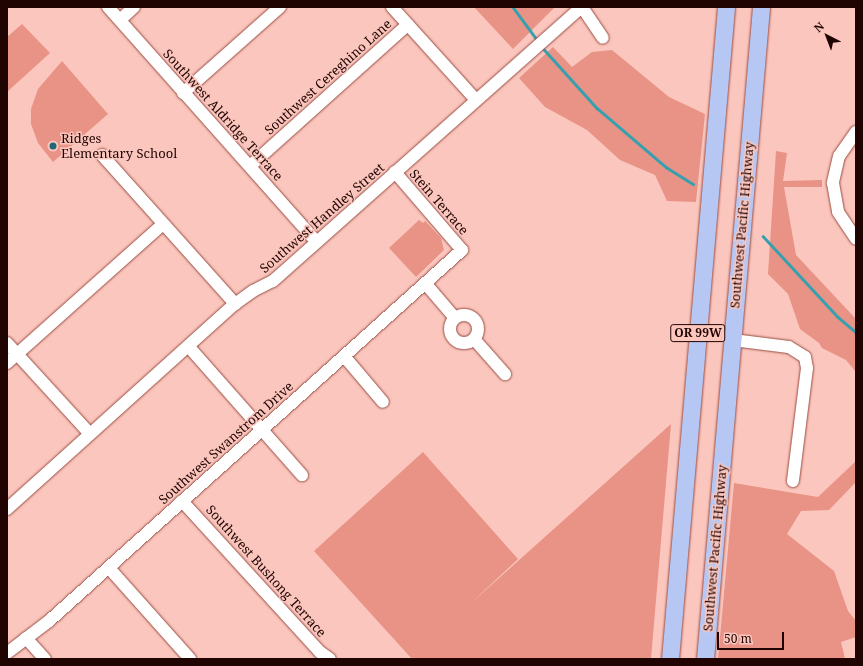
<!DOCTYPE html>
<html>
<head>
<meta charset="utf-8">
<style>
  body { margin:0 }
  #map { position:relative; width:863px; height:666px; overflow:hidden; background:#fbc6bd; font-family:"Noto Serif",serif }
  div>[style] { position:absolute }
  .green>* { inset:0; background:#e89386 }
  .stream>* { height:2.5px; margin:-1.25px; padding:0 1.25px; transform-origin:1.25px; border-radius:1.25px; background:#37a0af }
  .roads { filter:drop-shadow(0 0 1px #9a4d43) drop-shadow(0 0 1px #9a4d43) }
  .minor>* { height:12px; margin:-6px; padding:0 6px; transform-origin:6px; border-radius:6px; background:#fff }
  .minor>.ring { margin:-6px; padding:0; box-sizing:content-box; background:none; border:12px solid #fff; border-radius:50% }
  .highway>* { height:17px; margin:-8.5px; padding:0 8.5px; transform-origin:8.5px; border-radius:8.5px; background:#b6c7f4 }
  .dots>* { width:11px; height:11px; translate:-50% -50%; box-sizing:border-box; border:2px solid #fbc6bd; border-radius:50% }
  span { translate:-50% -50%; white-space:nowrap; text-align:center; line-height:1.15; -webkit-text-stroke:3px #fbc6bd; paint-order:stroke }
  .shield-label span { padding:1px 3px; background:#fbc6bd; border:1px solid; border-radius:3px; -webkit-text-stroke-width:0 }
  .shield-label { font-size:12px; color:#200402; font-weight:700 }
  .street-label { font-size:13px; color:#200402 }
  .poi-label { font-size:13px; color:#200402 }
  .left { translate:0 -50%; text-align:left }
  .frame { position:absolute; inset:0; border:8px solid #200402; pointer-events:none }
  .north { position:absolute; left:807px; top:16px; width:40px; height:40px; -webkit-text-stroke:3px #fbc6bd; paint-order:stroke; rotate:318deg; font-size:11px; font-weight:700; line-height:16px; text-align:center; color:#200402 }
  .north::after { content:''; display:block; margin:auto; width:14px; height:18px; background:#200402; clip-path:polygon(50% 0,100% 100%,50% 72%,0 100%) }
  .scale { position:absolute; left:717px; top:632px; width:67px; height:18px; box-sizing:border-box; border:2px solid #200402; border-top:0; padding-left:5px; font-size:12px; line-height:14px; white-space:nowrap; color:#200402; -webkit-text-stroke:3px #fbc6bd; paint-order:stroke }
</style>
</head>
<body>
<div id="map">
  <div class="green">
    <div style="clip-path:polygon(474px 7px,555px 7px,513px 49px)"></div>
    <div style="clip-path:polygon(22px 24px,50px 53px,7px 92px,7px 37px)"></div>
    <div style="clip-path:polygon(553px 47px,572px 67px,592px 52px,612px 50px,669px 97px,705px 114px,696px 202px,667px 201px,655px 175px,620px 160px,587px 130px,545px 107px,519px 78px)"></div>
    <div style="clip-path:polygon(62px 61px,108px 114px,53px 162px,38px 143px,31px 124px,31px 109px,38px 89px)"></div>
    <div style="clip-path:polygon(776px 151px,787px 153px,783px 181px,822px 180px,822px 187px,784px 187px,796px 255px,856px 319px,856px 372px,846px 360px,822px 348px,819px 343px,800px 329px,788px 294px,768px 274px)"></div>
    <div style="clip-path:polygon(419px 220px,423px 223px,425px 221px,441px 238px,444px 250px,416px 277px,389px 248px)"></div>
    <div style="clip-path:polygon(671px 424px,651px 659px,412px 659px,314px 551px,423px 452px,518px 559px,470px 604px)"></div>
    <div style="clip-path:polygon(856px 461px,856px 482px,829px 510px,801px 511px,787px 534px,834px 571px,848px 611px,856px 621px,856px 637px,841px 642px,845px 659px,718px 659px,734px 483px,818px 497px)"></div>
  </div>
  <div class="stream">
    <div style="left:513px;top:7px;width:42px;rotate:53.7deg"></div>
    <div style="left:542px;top:47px;width:82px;rotate:48deg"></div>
    <div style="left:597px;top:108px;width:91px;rotate:40.5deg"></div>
    <div style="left:666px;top:167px;width:32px;rotate:32deg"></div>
    <div style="left:763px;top:236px;width:110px;rotate:47.2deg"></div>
    <div style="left:838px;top:317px;width:23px;rotate:40deg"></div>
  </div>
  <div class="roads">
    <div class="minor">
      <div style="left:108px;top:7px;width:314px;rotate:48.4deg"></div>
      <div style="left:392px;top:7px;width:125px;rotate:47.9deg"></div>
      <div style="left:582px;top:7px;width:37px;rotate:56deg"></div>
      <div style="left:120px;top:20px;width:19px;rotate:-43deg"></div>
      <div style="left:183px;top:93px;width:130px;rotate:-41.6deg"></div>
      <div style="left:856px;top:132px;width:29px;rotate:125deg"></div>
      <div style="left:839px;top:156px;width:28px;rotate:103deg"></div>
      <div style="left:833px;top:183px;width:29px;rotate:80deg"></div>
      <div style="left:838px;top:212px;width:32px;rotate:56deg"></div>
      <div style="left:102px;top:155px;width:200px;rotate:48.2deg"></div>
      <div style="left:250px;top:166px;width:212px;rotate:-41.9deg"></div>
      <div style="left:425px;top:283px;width:45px;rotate:49.5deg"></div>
      <div class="ring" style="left:450px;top:315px;width:16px;height:16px"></div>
      <div style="left:474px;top:339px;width:47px;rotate:48.5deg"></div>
      <div style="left:733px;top:340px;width:56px;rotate:7.1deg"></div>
      <div style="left:789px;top:347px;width:19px;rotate:32deg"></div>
      <div style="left:805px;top:357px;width:11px;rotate:80deg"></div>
      <div style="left:807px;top:368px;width:114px;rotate:97.1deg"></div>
      <div style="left:7px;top:343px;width:123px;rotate:47.6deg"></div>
      <div style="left:189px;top:347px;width:171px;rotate:48.6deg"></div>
      <div style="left:344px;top:356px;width:60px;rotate:49.7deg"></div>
      <div style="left:7px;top:363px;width:208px;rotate:-41.7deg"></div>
      <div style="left:182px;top:501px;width:205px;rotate:47.6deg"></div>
      <div style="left:320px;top:652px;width:12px;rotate:35deg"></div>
      <div style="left:7px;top:509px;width:307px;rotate:-42deg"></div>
      <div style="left:235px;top:304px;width:22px;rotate:-36deg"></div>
      <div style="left:253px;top:291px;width:22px;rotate:-27deg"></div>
      <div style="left:273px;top:281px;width:413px;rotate:-41.6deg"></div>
      <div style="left:109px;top:568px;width:122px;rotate:48.3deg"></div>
      <div style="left:26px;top:638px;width:28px;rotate:48deg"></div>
      <div style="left:7px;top:653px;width:53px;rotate:-37.3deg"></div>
      <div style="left:49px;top:621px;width:555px;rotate:-41.93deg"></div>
      <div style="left:462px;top:250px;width:103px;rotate:-130.7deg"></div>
    </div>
    <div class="highway">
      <div style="left:670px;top:659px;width:654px;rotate:-85.09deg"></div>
      <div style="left:705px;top:659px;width:654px;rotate:-85.09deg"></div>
    </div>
  </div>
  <div class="dots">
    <div style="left:53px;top:146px;background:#206974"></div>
  </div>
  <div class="shield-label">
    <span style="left:698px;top:333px">OR 99W</span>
  </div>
  <div class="street-label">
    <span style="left:328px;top:77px;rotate:-42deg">Southwest Cereghino Lane</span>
    <span style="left:223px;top:115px;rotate:48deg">Southwest Aldridge Terrace</span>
    <span style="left:439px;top:202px;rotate:49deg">Stein Terrace</span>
    <span style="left:322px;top:218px;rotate:-41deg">Southwest Handley Street</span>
    <span style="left:742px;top:225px;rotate:-85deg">Southwest Pacific Highway</span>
    <span style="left:226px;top:443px;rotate:-42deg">Southwest Swanstrom Drive</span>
    <span style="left:715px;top:548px;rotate:-85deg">Southwest Pacific Highway</span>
    <span style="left:266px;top:571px;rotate:48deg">Southwest Bushong Terrace</span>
  </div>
  <div class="poi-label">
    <span class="left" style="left:61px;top:146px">Ridges<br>Elementary School</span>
  </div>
  <div class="frame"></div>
  <div class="north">N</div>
  <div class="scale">50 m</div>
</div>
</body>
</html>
